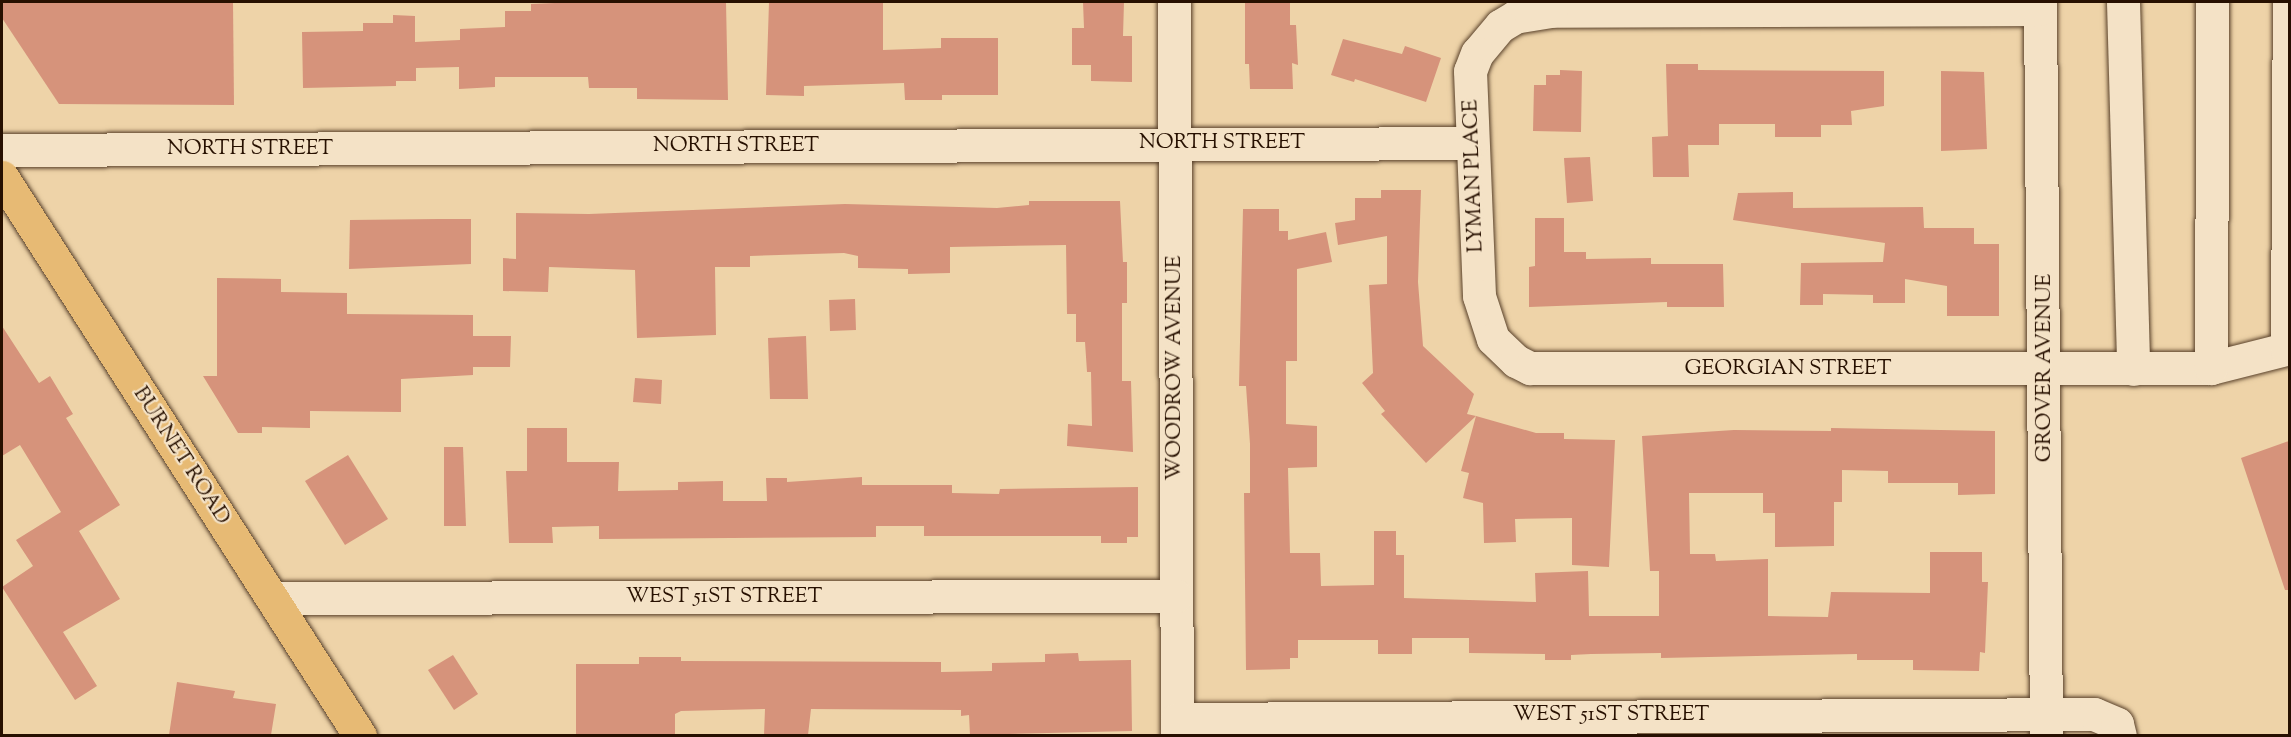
<!DOCTYPE html>
<html>
<head>
<meta charset="utf-8">
<style>
  body { margin:0 }
  #map { position:relative; width:2291px; height:737px; overflow:hidden; background:#eed3a8; font-family:"Sorts Mill Goudy",serif }
  div>[style] { position:absolute }
  .building>* { inset:0; background:#d6937b }
  .roads { filter:drop-shadow(0 0 2px #59412a) drop-shadow(0 0 2px #59412a) }
  .minor>* { height:33px; margin:-16.5px; padding:0 16.5px; transform-origin:16.5px; border-radius:16.5px; background:#f4e2c6 }
  .major>* { height:33px; margin:-16.5px; padding:0 16.5px; transform-origin:16.5px; border-radius:16.5px; background:#e7ba74 }
  span { translate:-50% -50%; white-space:nowrap; text-align:center; line-height:1.15; -webkit-text-stroke:4.5px #f4e2c6; paint-order:stroke }
  .street-label { font-size:21px; color:#271000 }
  .frame { position:absolute; inset:0; border:3px solid #271000; pointer-events:none }
</style>
</head>
<body>
<div id="map">
  <div class="building">
    <div style="clip-path:polygon(2px 2px,233px 2px,234px 105px,59px 104px,2px 18px)"></div>
    <div style="clip-path:polygon(578px 2px,726px 2px,728px 100px,637px 99px,637px 88px,589px 88px,588px 77px,495px 77px,495px 87px,459px 89px,459px 67px,416px 68px,416px 81px,396px 81px,396px 86px,303px 88px,302px 32px,363px 31px,363px 23px,393px 23px,393px 15px,415px 16px,415px 42px,460px 40px,460px 29px,505px 27px,505px 11px,531px 11px,531px 4px)"></div>
    <div style="clip-path:polygon(769px 2px,883px 2px,883px 50px,941px 48px,941px 38px,998px 38px,998px 95px,942px 95px,942px 100px,905px 100px,904px 83px,804px 86px,804px 96px,766px 95px)"></div>
    <div style="clip-path:polygon(1083px 2px,1124px 2px,1123px 36px,1132px 36px,1132px 82px,1091px 81px,1091px 65px,1072px 65px,1072px 28px,1084px 28px)"></div>
    <div style="clip-path:polygon(1245px 2px,1290px 2px,1290px 25px,1296px 25px,1298px 65px,1292px 63px,1293px 89px,1250px 89px,1249px 64px,1245px 64px)"></div>
    <div style="clip-path:polygon(1343px 39px,1402px 54px,1405px 46px,1441px 58px,1426px 102px,1355px 79px,1354px 82px,1331px 75px)"></div>
    <div style="clip-path:polygon(1666px 64px,1698px 64px,1698px 70px,1884px 71px,1884px 106px,1851px 111px,1852px 125px,1821px 125px,1821px 137px,1775px 137px,1775px 124px,1719px 124px,1719px 145px,1688px 145px,1689px 177px,1653px 177px,1652px 137px,1668px 136px)"></div>
    <div style="clip-path:polygon(1560px 70px,1582px 71px,1581px 132px,1533px 131px,1534px 85px,1546px 85px,1546px 75px,1560px 75px)"></div>
    <div style="clip-path:polygon(1941px 71px,1984px 72px,1987px 149px,1941px 151px)"></div>
    <div style="clip-path:polygon(1590px 157px,1593px 201px,1567px 203px,1564px 158px)"></div>
    <div style="clip-path:polygon(1381px 190px,1421px 190px,1418px 282px,1423px 346px,1474px 394px,1467px 414px,1476px 416px,1426px 463px,1381px 414px,1385px 411px,1362px 383px,1373px 373px,1369px 285px,1387px 284px,1387px 236px,1338px 245px,1335px 223px,1355px 220px,1355px 198px,1381px 198px)"></div>
    <div style="clip-path:polygon(1793px 192px,1793px 208px,1923px 207px,1924px 228px,1974px 228px,1974px 244px,1999px 244px,1999px 316px,1947px 316px,1947px 286px,1905px 279px,1905px 303px,1873px 303px,1873px 295px,1823px 294px,1823px 305px,1800px 305px,1801px 263px,1883px 262px,1885px 243px,1733px 220px,1738px 193px)"></div>
    <div style="clip-path:polygon(1029px 201px,1120px 201px,1123px 262px,1127px 262px,1127px 303px,1122px 303px,1122px 381px,1131px 381px,1133px 452px,1067px 446px,1068px 424px,1092px 426px,1091px 372px,1087px 372px,1085px 342px,1076px 342px,1076px 314px,1067px 314px,1066px 245px,950px 247px,950px 273px,908px 274px,908px 269px,858px 268px,858px 256px,844px 253px,750px 256px,750px 267px,715px 267px,716px 335px,637px 338px,635px 270px,549px 267px,548px 292px,503px 291px,503px 258px,516px 259px,516px 213px,589px 214px,845px 204px,997px 208px,1029px 205px)"></div>
    <div style="clip-path:polygon(1243px 209px,1279px 209px,1279px 231px,1288px 231px,1288px 240px,1326px 232px,1332px 262px,1297px 269px,1297px 361px,1286px 361px,1286px 424px,1317px 426px,1317px 467px,1288px 468px,1290px 553px,1320px 553px,1321px 586px,1374px 585px,1374px 531px,1396px 531px,1396px 555px,1404px 555px,1404px 598px,1536px 602px,1535px 573px,1588px 571px,1589px 616px,1659px 616px,1659px 571px,1650px 571px,1642px 436px,1734px 430px,1831px 431px,1831px 428px,1995px 431px,1995px 494px,1958px 495px,1958px 483px,1888px 483px,1888px 471px,1842px 470px,1842px 502px,1834px 502px,1834px 546px,1775px 547px,1775px 513px,1763px 513px,1763px 493px,1689px 493px,1690px 554px,1715px 554px,1716px 561px,1768px 559px,1768px 616px,1828px 617px,1831px 592px,1930px 593px,1930px 552px,1982px 552px,1982px 582px,1988px 582px,1985px 653px,1980px 652px,1979px 671px,1913px 670px,1913px 660px,1857px 660px,1857px 654px,1661px 658px,1661px 653px,1591px 654px,1571px 655px,1571px 660px,1545px 660px,1545px 654px,1469px 653px,1469px 638px,1412px 638px,1412px 654px,1378px 654px,1378px 640px,1298px 640px,1298px 658px,1290px 658px,1290px 669px,1246px 670px,1244px 493px,1250px 493px,1250px 444px,1246px 386px,1239px 386px)"></div>
    <div style="clip-path:polygon(1535px 218px,1564px 218px,1564px 252px,1586px 252px,1586px 259px,1651px 258px,1651px 264px,1723px 264px,1724px 307px,1667px 307px,1667px 302px,1529px 307px,1529px 267px,1535px 266px)"></div>
    <div style="clip-path:polygon(438px 219px,471px 219px,471px 264px,349px 269px,350px 220px)"></div>
    <div style="clip-path:polygon(217px 278px,281px 279px,281px 292px,347px 293px,347px 314px,473px 315px,473px 336px,511px 336px,510px 367px,473px 367px,473px 375px,401px 379px,401px 412px,310px 411px,310px 428px,262px 427px,262px 433px,238px 433px,203px 376px,217px 376px)"></div>
    <div style="clip-path:polygon(855px 299px,856px 330px,830px 331px,829px 300px)"></div>
    <div style="clip-path:polygon(2px 326px,39px 383px,50px 376px,73px 414px,66px 418px,120px 505px,79px 531px,120px 599px,63px 632px,97px 686px,75px 700px,2px 587px,33px 566px,16px 540px,61px 512px,20px 445px,2px 456px)"></div>
    <div style="clip-path:polygon(806px 336px,808px 399px,770px 399px,768px 338px)"></div>
    <div style="clip-path:polygon(635px 378px,662px 380px,661px 404px,633px 402px)"></div>
    <div style="clip-path:polygon(1476px 416px,1536px 433px,1564px 433px,1564px 439px,1615px 440px,1609px 567px,1572px 565px,1572px 518px,1515px 519px,1516px 542px,1484px 543px,1483px 503px,1463px 498px,1469px 473px,1461px 471px)"></div>
    <div style="clip-path:polygon(527px 428px,567px 428px,567px 462px,619px 462px,618px 491px,678px 490px,678px 482px,723px 481px,723px 501px,767px 501px,766px 478px,787px 478px,787px 482px,862px 477px,862px 485px,952px 485px,952px 493px,999px 494px,1000px 489px,1138px 487px,1138px 537px,1127px 537px,1127px 543px,1101px 543px,1101px 536px,924px 536px,924px 526px,876px 526px,876px 537px,599px 539px,599px 526px,552px 527px,553px 543px,509px 543px,506px 471px,527px 471px)"></div>
    <div style="clip-path:polygon(2289px 441px,2289px 590px,2285px 590px,2241px 458px)"></div>
    <div style="clip-path:polygon(444px 447px,463px 447px,466px 526px,444px 526px)"></div>
    <div style="clip-path:polygon(348px 455px,388px 519px,345px 545px,305px 481px)"></div>
    <div style="clip-path:polygon(1078px 653px,1079px 661px,1131px 660px,1132px 731px,970px 735px,969px 715px,961px 716px,961px 710px,811px 709px,808px 735px,764px 735px,765px 709px,681px 711px,675px 714px,675px 735px,576px 735px,576px 664px,639px 664px,639px 657px,681px 657px,681px 661px,941px 662px,941px 672px,992px 671px,992px 663px,1045px 662px,1045px 654px)"></div>
    <div style="clip-path:polygon(453px 655px,478px 694px,454px 710px,428px 670px)"></div>
    <div style="clip-path:polygon(177px 682px,235px 691px,233px 698px,276px 704px,271px 735px,169px 735px)"></div>
  </div>
  <div class="roads">
    <div class="minor">
      <div style="left:1174px;top:2px;width:734px;rotate:89.77deg"></div>
      <div style="left:2040px;top:2px;width:734px;rotate:89.53deg"></div>
      <div style="left:2123px;top:2px;width:367px;rotate:88.4deg"></div>
      <div style="left:2040px;top:9px;width:489px;rotate:179.8deg"></div>
      <div style="left:1551px;top:11px;width:36px;rotate:171deg"></div>
      <div style="left:1515px;top:17px;width:17px;rotate:149deg"></div>
      <div style="left:1500px;top:26px;width:35px;rotate:130deg"></div>
      <div style="left:1477px;top:53px;width:19px;rotate:111deg"></div>
      <div style="left:1470px;top:71px;width:225px;rotate:87.7deg"></div>
      <div style="left:1479px;top:296px;width:45px;rotate:72deg"></div>
      <div style="left:1493px;top:339px;width:32px;rotate:44deg"></div>
      <div style="left:1516px;top:361px;width:16px;rotate:27deg"></div>
      <div style="left:1530px;top:368px;width:681px"></div>
      <div style="left:2211px;top:368px;width:81px;rotate:-14.2deg"></div>
      <div style="left:2px;top:150px;width:1469px;rotate:-0.27deg"></div>
      <div style="left:2287px;top:349px;width:347px;rotate:-89.7deg"></div>
      <div style="left:2211px;top:368px;width:366px;rotate:-89.8deg"></div>
      <div style="left:273px;top:598px;width:903px;rotate:-0.13deg"></div>
      <div style="left:1177px;top:719px;width:917px;rotate:-0.31deg"></div>
      <div style="left:2094px;top:714px;width:25px;rotate:23deg"></div>
      <div style="left:2117px;top:724px;width:12px;rotate:76deg"></div>
    </div>
    <div class="major">
      <div style="left:2px;top:177px;width:664px;rotate:57.36deg"></div>
    </div>
  </div>
  <div class="street-label">
    <span style="left:1222px;top:143px">NORTH STREET</span>
    <span style="left:736px;top:146px">NORTH STREET</span>
    <span style="left:250px;top:149px">NORTH STREET</span>
    <span style="left:1474px;top:176px;rotate:-92deg">LYMAN PLACE</span>
    <span style="left:1175px;top:368px;rotate:-90deg">WOODROW AVENUE</span>
    <span style="left:2045px;top:368px;rotate:-90deg">GROVER AVENUE</span>
    <span style="left:1788px;top:369px">GEORGIAN STREET</span>
    <span style="left:181px;top:456px;rotate:57deg">BURNET ROAD</span>
    <span style="left:724px;top:597px">WEST 51ST STREET</span>
    <span style="left:1611px;top:715px">WEST 51ST STREET</span>
  </div>
  <div class="frame"></div>
</div>
</body>
</html>
